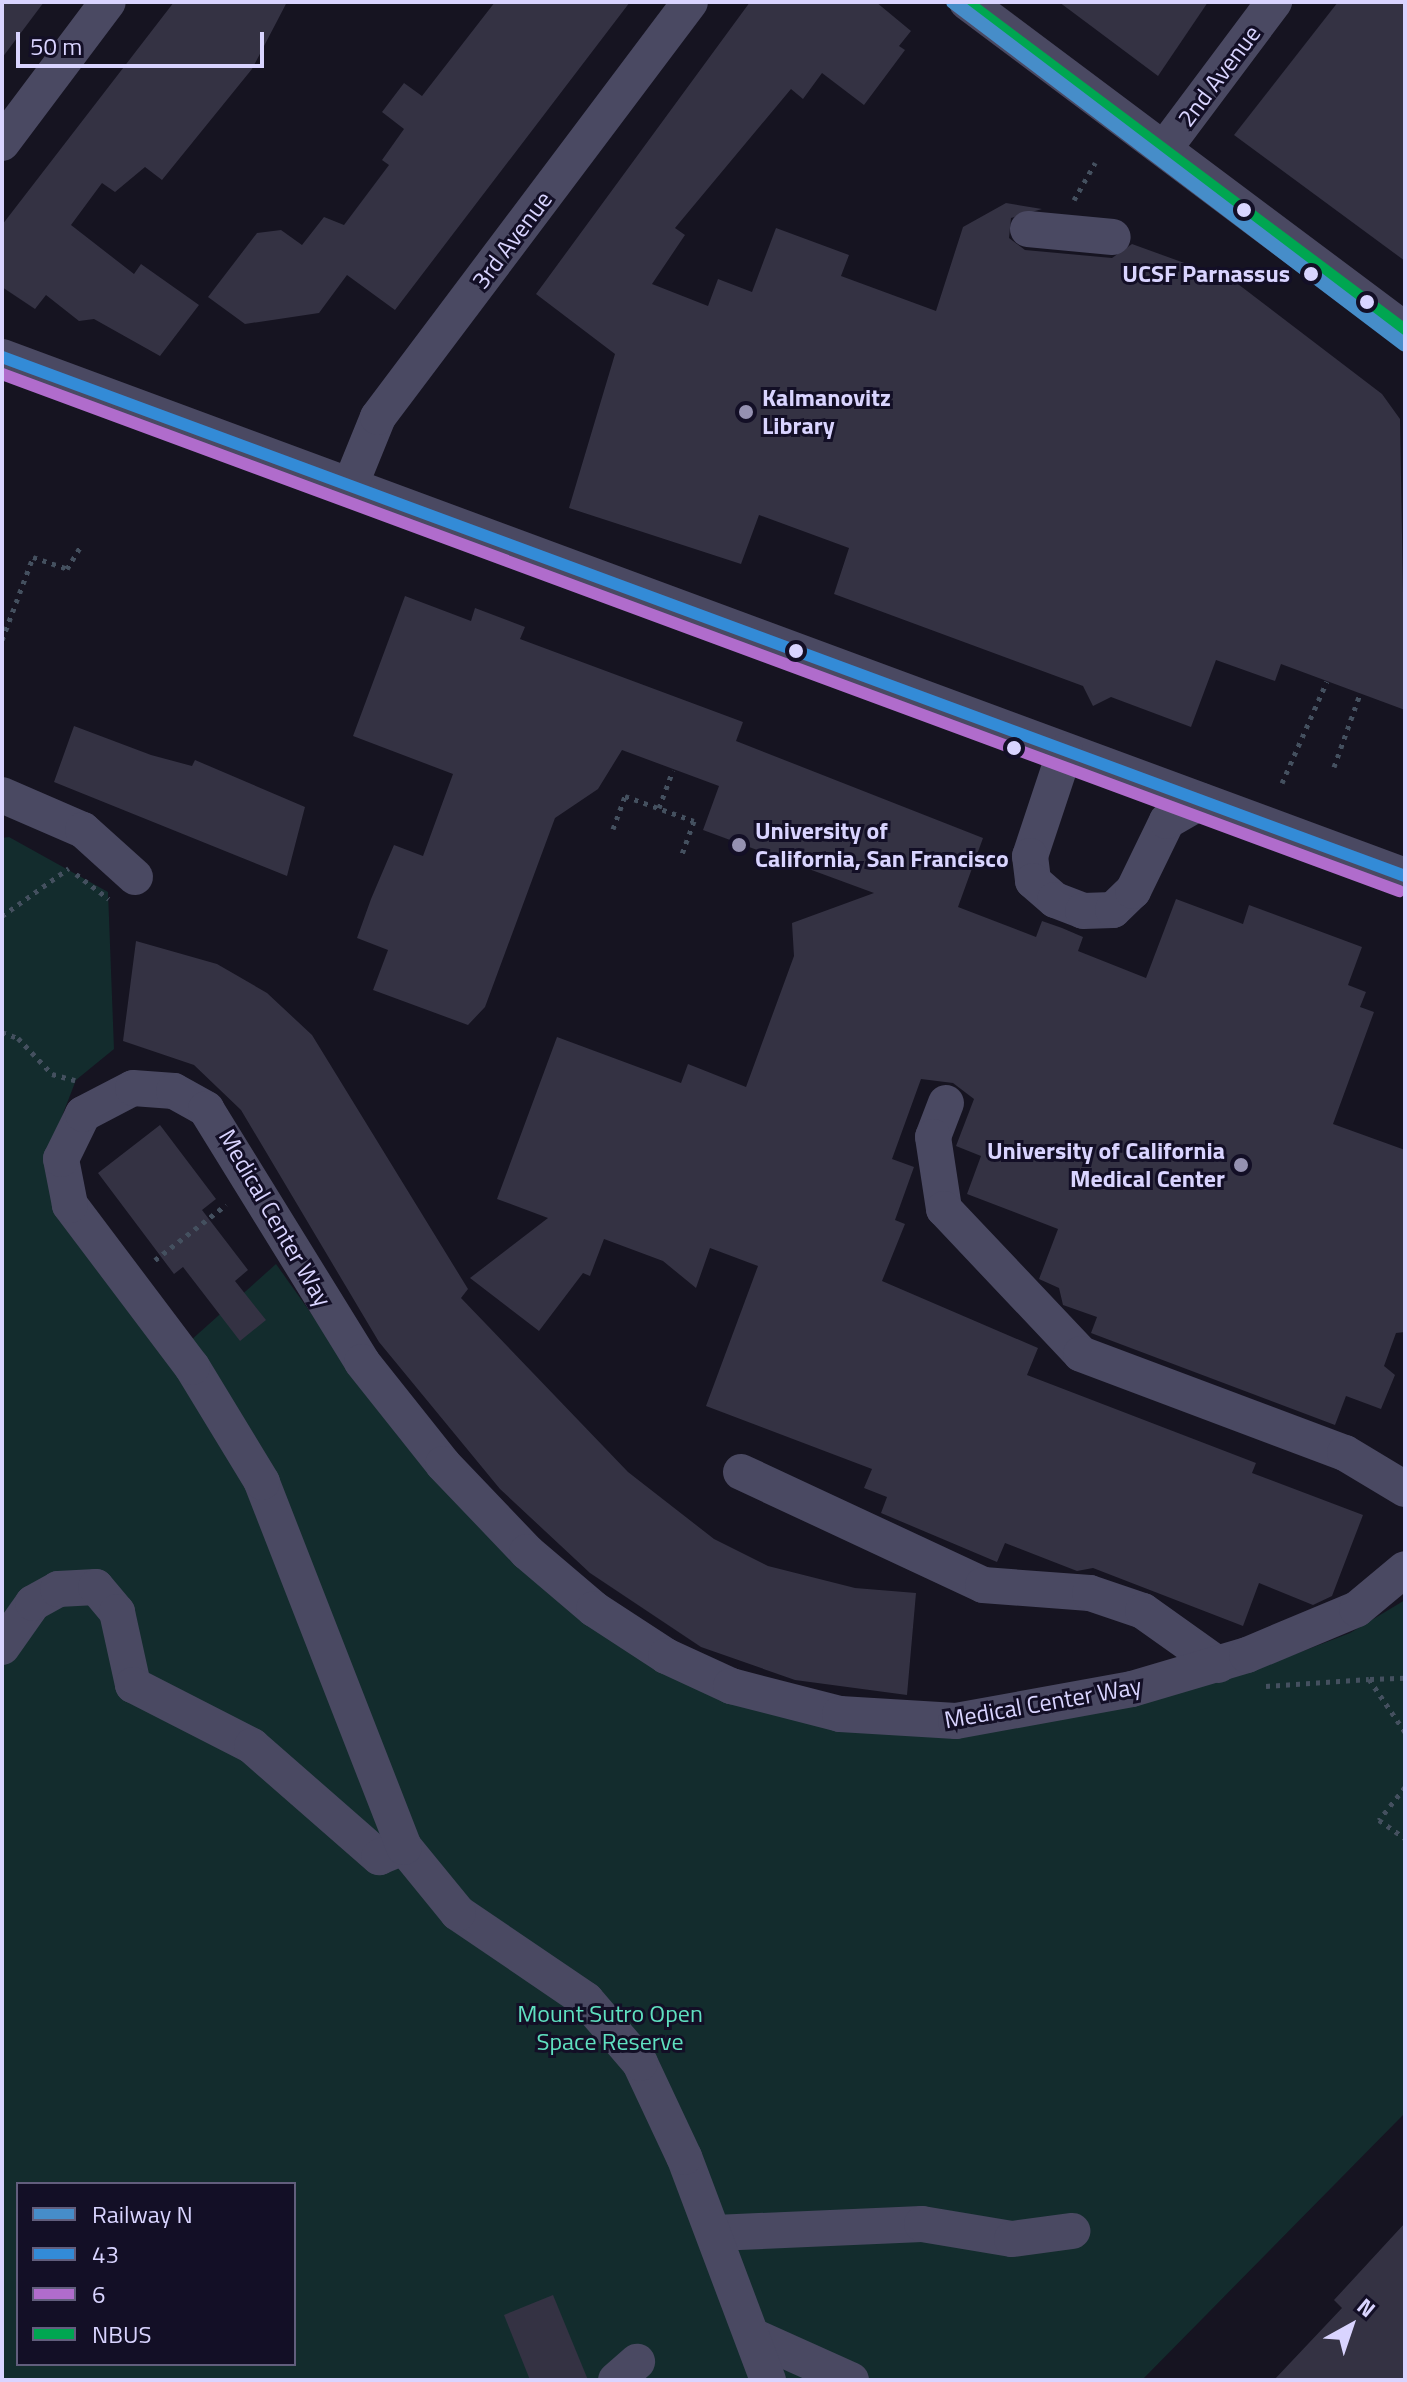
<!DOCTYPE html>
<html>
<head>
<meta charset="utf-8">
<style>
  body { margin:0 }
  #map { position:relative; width:1407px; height:2382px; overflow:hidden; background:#161421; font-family:"Titillium Web",sans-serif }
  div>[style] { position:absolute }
  .green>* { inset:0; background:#132c2d }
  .building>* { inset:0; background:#343243 }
  .path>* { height:5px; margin-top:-2.5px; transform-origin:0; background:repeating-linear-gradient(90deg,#44505f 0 4px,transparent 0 10px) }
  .minor>* { height:36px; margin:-18px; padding:0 18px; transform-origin:18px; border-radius:18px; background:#4a4962 }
  .bus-1>* { height:12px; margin:-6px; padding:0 6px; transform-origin:6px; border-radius:6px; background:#338bd7 }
  .bus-2>* { height:12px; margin:-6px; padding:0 6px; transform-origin:6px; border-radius:6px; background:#b06ccc }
  .bus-3>* { height:12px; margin:-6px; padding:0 6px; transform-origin:6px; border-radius:6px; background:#00a651 }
  .rail-1>* { height:14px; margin:-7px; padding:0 7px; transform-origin:7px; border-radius:7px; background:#468dc9 }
  .dots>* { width:22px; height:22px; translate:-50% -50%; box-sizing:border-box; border:4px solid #130f26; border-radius:50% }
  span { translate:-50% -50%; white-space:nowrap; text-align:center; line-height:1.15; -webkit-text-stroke:6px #130f26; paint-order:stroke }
  .street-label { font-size:24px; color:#d9d4ff }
  .stop-label { font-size:24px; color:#d9d4ff; font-weight:700 }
  .right { translate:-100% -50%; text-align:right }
  .poi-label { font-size:24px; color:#d9d4ff; font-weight:700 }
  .left { translate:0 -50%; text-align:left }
  .park-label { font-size:24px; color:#5fe0c0 }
  .frame { position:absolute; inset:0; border:4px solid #d9d4ff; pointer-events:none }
  .legend { position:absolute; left:16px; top:2182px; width:280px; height:184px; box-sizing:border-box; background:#130f26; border:2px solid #625e7d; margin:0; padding:10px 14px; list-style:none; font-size:24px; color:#d9d4ff }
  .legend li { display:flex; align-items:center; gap:16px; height:40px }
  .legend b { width:40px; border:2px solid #625e7d }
  .north { position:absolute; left:1311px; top:2286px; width:80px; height:80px; -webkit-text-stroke:6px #130f26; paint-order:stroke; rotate:40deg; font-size:22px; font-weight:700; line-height:32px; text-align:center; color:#d9d4ff }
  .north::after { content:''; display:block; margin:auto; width:28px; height:36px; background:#d9d4ff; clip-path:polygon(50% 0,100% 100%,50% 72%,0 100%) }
  .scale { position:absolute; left:16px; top:32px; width:248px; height:36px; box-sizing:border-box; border:4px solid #d9d4ff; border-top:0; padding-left:10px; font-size:24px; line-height:28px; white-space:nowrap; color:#d9d4ff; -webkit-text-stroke:6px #130f26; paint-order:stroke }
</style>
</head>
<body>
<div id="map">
  <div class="green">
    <div style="clip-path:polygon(evenodd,9px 837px,108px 892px,114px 1049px,76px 1080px,52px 1142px,171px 1358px,276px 1264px,401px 1440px,585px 1613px,867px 1733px,1264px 1666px,1350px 1633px,1405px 1600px,1405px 2113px,1142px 2380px,2px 2380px,2px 838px,9px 837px,18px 2184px,294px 2184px,294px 2364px,18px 2364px,18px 2184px)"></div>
  </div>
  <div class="building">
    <div style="clip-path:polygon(2px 2px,44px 2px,2px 58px)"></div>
    <div style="clip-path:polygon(174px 2px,287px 2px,252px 69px,162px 180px,145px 167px,115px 192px,102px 183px,71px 225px,134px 274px,141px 264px,199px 305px,160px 356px,94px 319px,79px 321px,46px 295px,35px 309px,2px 287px,2px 225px)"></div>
    <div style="clip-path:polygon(495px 2px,630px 2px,395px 310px,347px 275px,319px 313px,245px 324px,208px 297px,257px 233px,281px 230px,302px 245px,324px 217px,344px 225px,389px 165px,382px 160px,404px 129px,382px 112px,404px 83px,422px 96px)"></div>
    <div style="clip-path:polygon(750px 2px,876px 2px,911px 31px,899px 46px,905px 50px,864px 105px,822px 73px,803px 99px,791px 89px,675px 228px,685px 235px,652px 284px,708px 306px,718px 279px,752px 292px,776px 228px,849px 255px,841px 276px,936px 311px,963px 227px,1006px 203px,1042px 209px,1011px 218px,1009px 238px,1025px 250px,1112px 258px,1132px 244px,1234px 281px,1382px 394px,1400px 419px,1405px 710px,1281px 664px,1275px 681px,1216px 660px,1191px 727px,1111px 697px,1093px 706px,1083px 686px,834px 594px,849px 548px,759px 515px,741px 564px,569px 508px,615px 354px,536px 294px)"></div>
    <div style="clip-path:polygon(1059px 2px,1208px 2px,1158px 76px)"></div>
    <div style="clip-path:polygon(1338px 2px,1405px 2px,1405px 261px,1234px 135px)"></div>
    <div style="clip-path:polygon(405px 596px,471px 621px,475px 608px,525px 627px,520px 639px,743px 722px,736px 741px,983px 838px,958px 907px,1036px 937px,1042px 921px,1062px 928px,1083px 937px,1078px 951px,1146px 978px,1176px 899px,1243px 924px,1249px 905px,1362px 947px,1348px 985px,1366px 992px,1360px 1007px,1374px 1012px,1333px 1124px,1405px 1150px,1405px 1332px,1396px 1333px,1384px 1366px,1395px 1375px,1381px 1409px,1346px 1396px,1335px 1425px,1091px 1333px,1097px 1317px,1063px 1305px,1059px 1288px,1039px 1279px,1058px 1229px,967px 1194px,981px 1156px,956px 1146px,974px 1099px,953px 1083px,921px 1079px,892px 1159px,914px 1167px,895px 1220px,905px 1224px,882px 1281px,1038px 1348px,1027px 1375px,1256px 1463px,1252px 1473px,1363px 1515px,1332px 1596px,1313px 1605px,1259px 1583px,1243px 1626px,1093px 1568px,1077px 1571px,1005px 1543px,997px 1562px,881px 1513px,887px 1497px,864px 1488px,872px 1469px,706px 1406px,758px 1266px,710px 1248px,696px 1288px,663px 1261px,604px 1239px,590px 1276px,583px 1273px,539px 1331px,470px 1278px,548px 1218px,497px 1199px,557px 1037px,681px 1083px,688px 1064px,746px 1087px,794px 956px,792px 923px,874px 893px,703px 830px,719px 786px,622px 750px,598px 789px,555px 818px,485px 1007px,468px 1025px,373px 990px,388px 950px,357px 938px,371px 899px,394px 845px,423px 856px,453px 774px,353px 736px)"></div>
    <div style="clip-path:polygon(74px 726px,151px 755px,192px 766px,195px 760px,305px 807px,287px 876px,54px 782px)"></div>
    <div style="clip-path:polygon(136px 941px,217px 964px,267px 993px,312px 1035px,468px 1289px,461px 1298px,628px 1472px,714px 1539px,768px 1566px,855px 1588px,916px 1593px,907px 1695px,795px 1680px,701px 1647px,590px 1573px,500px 1489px,379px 1342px,241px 1110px,194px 1065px,123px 1041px)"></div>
    <div style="clip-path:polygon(160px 1125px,216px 1199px,202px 1210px,248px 1270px,235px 1281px,266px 1320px,240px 1341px,183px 1267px,174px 1274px,98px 1173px)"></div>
    <div style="clip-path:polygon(1405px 2223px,1405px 2380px,1274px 2380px,1342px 2308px,1334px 2300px)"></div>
    <div style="clip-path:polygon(553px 2295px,588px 2380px,530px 2380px,504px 2315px)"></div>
  </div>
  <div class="path">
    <div style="left:1074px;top:200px;width:43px;rotate:-60.4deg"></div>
    <div style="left:2px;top:640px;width:89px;rotate:-69.5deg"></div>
    <div style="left:33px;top:557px;width:36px;rotate:19deg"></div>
    <div style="left:67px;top:569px;width:26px;rotate:-59deg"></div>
    <div style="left:1334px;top:767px;width:77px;rotate:-70.4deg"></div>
    <div style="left:1282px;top:783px;width:111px;rotate:-66.2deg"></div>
    <div style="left:659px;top:808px;width:40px;rotate:-69.8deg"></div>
    <div style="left:613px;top:829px;width:35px;rotate:-70deg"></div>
    <div style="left:625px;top:796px;width:73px;rotate:19.9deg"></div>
    <div style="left:694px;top:821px;width:35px;rotate:110deg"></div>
    <div style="left:76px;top:874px;width:41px;rotate:37.1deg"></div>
    <div style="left:2px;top:916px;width:82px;rotate:-35.6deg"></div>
    <div style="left:2px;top:1032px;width:17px;rotate:21deg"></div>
    <div style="left:18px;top:1038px;width:50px;rotate:46.6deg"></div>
    <div style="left:52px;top:1074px;width:24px;rotate:15deg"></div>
    <div style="left:155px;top:1260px;width:90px;rotate:-37.8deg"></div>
    <div style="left:1370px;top:1679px;width:35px;rotate:-2deg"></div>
    <div style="left:1266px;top:1686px;width:103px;rotate:-3.9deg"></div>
    <div style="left:1369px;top:1679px;width:64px;rotate:55.8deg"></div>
    <div style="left:1405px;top:1787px;width:42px;rotate:128.2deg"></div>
    <div style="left:1379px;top:1820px;width:32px;rotate:35deg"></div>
  </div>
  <div class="minor">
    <div style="left:967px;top:2px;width:547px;rotate:36.83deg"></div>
    <div style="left:2px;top:143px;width:176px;rotate:-53.1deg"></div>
    <div style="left:1164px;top:149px;width:184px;rotate:-53.2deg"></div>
    <div style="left:1028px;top:229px;width:85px;rotate:5.4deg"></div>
    <div style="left:2px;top:357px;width:1496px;rotate:20.3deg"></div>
    <div style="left:350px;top:486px;width:74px;rotate:-67.9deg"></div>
    <div style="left:378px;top:417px;width:519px;rotate:-53.06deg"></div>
    <div style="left:1065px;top:751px;width:111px;rotate:108.4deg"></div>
    <div style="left:1030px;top:856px;width:25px;rotate:83deg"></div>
    <div style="left:1033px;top:881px;width:29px;rotate:41deg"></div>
    <div style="left:1055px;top:900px;width:30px;rotate:21deg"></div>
    <div style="left:1083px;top:911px;width:30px;rotate:-2deg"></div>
    <div style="left:1113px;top:910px;width:28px;rotate:-44deg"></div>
    <div style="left:1133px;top:891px;width:78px;rotate:-64.1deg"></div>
    <div style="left:1167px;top:821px;width:40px;rotate:-29.7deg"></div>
    <div style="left:2px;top:795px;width:88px;rotate:23.4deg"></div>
    <div style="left:83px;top:830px;width:70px;rotate:42.1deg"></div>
    <div style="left:946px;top:1103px;width:36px;rotate:111deg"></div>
    <div style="left:933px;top:1137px;width:73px;rotate:81.3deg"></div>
    <div style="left:944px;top:1209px;width:199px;rotate:46.6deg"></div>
    <div style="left:1081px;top:1354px;width:282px;rotate:20.6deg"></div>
    <div style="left:1345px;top:1453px;width:70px;rotate:31deg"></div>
    <div style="left:741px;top:1472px;width:267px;rotate:25deg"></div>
    <div style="left:983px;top:1585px;width:107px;rotate:4.3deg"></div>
    <div style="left:1090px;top:1593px;width:56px;rotate:18.8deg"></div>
    <div style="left:1143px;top:1611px;width:93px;rotate:35.4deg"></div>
    <div style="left:2px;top:1647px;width:54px;rotate:-54.8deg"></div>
    <div style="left:33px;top:1603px;width:29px;rotate:-29deg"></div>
    <div style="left:58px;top:1589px;width:38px;rotate:-3deg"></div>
    <div style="left:96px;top:1587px;width:33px;rotate:50deg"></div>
    <div style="left:117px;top:1612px;width:75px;rotate:77.6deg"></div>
    <div style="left:133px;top:1685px;width:134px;rotate:27.1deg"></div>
    <div style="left:252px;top:1746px;width:169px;rotate:41.2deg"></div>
    <div style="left:379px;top:1857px;width:27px;rotate:-22deg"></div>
    <div style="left:715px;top:2233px;width:207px;rotate:-2.5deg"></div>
    <div style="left:922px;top:2224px;width:91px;rotate:9.5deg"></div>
    <div style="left:1012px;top:2239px;width:61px;rotate:-7.6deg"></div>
    <div style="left:757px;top:2338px;width:103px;rotate:24.1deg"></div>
    <div style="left:616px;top:2380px;width:28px;rotate:-41deg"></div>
    <div style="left:768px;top:2380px;width:238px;rotate:-110.6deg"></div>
    <div style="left:684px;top:2157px;width:104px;rotate:-115.1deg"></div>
    <div style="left:640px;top:2063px;width:83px;rotate:-130.6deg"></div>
    <div style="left:586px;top:2000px;width:155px;rotate:-145.8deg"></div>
    <div style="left:458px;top:1913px;width:85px;rotate:-129.3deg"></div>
    <div style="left:404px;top:1847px;width:392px;rotate:-111.3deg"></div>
    <div style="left:262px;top:1482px;width:135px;rotate:-121.3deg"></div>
    <div style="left:192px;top:1367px;width:203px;rotate:-127deg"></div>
    <div style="left:70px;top:1205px;width:47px;rotate:-101.1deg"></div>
    <div style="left:61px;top:1159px;width:50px;rotate:-63.9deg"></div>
    <div style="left:83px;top:1114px;width:56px;rotate:-27.5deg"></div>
    <div style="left:133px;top:1088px;width:41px;rotate:4.2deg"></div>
    <div style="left:174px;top:1091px;width:37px;rotate:29deg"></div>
    <div style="left:206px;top:1109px;width:297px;rotate:58.3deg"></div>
    <div style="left:362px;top:1362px;width:130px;rotate:51.5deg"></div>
    <div style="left:443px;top:1464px;width:122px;rotate:46.3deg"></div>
    <div style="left:527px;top:1552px;width:88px;rotate:40.4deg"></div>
    <div style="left:594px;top:1609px;width:86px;rotate:33.1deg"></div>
    <div style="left:666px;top:1656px;width:72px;rotate:24.8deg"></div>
    <div style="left:731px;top:1686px;width:113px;rotate:14.4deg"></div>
    <div style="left:840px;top:1714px;width:116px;rotate:3.5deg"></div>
    <div style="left:956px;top:1721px;width:179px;rotate:-10.3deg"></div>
    <div style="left:1132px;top:1689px;width:120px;rotate:-16.5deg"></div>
    <div style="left:1247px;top:1655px;width:119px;rotate:-22.7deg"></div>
    <div style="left:1357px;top:1609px;width:62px;rotate:-39.8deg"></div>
  </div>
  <div class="bus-1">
    <div style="left:2px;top:357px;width:1496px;rotate:20.3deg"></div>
  </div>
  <div class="bus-2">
    <div style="left:2px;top:374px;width:1490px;rotate:20.31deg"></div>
  </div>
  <div class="bus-3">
    <div style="left:967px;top:2px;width:547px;rotate:36.83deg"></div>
  </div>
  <div class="rail-1">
    <div style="left:953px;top:2px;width:567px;rotate:37.19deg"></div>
  </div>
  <div class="dots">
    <div style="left:1244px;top:210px;background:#d9d4ff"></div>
    <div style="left:1311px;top:274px;background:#d9d4ff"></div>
    <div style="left:1367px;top:302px;background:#d9d4ff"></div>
    <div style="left:746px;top:412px;background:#9591b1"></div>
    <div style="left:796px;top:651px;background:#d9d4ff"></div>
    <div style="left:1014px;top:748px;background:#d9d4ff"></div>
    <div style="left:739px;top:845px;background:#9591b1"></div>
    <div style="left:1241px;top:1165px;background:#9591b1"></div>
  </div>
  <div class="street-label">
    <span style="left:1219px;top:76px;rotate:-53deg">2nd Avenue</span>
    <span style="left:512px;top:240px;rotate:-53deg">3rd Avenue</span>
    <span style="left:275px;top:1218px;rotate:60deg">Medical Center Way</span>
    <span style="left:1043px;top:1703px;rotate:-10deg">Medical Center Way</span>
  </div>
  <div class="stop-label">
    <span class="right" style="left:1290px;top:274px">UCSF Parnassus</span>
  </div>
  <div class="poi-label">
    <span class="left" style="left:762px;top:412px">Kalmanovitz<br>Library</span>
    <span class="left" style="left:755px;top:845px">University of<br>California, San Francisco</span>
    <span class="right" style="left:1225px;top:1165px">University of California<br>Medical Center</span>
  </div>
  <div class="park-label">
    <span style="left:610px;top:2028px">Mount Sutro Open<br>Space Reserve</span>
  </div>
  <div class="frame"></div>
  <ul class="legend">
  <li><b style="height:10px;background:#468dc9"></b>Railway N</li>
  <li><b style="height:10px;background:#338bd7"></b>43</li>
  <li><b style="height:10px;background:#b06ccc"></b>6</li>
  <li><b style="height:10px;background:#00a651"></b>NBUS</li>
  </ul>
  <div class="north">N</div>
  <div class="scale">50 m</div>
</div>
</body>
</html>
